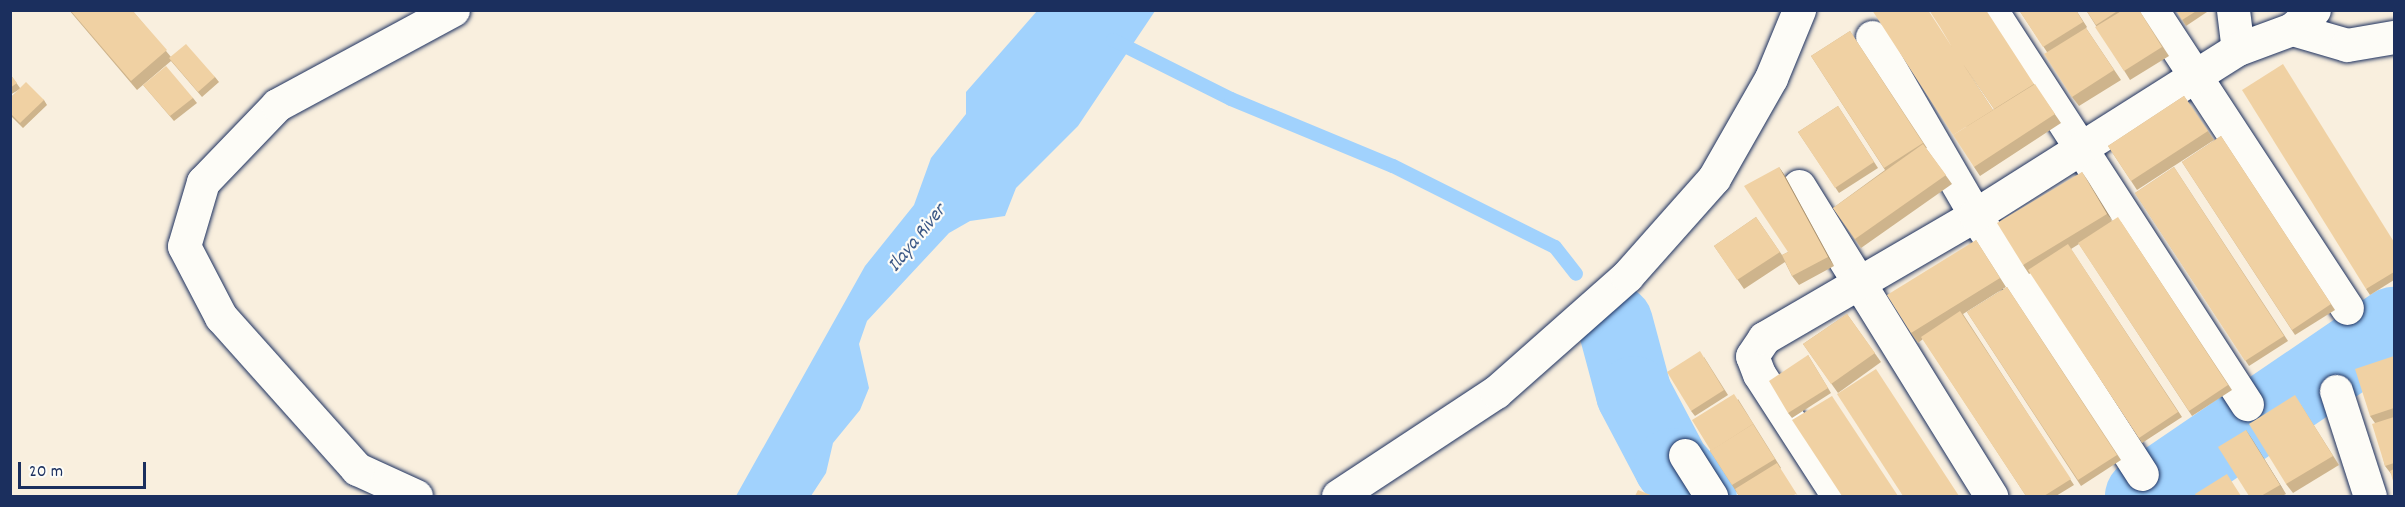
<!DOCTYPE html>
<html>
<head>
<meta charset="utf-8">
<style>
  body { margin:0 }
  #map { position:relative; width:2405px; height:507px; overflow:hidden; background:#f9efde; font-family:Dekko,sans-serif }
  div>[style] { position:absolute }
  .water>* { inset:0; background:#a1d2fd }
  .stream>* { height:14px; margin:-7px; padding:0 7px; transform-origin:7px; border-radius:7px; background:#a1d2fd }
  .river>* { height:76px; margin:-38px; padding:0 38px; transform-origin:38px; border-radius:38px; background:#a1d2fd }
  .roads { filter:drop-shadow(0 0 2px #1b2f5e) drop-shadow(0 0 2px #1b2f5e) }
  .minor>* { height:33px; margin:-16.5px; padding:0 16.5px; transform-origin:16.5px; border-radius:16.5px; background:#fdfcf7 }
  .wall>* { inset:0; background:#ceb48c }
  .shaded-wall>* { inset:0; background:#a89272 }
  .building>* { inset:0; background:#f0d1a3 }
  span { translate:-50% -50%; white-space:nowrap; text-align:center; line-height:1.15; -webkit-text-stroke:4.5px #fdfcf7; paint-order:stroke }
  .water-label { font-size:20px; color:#3c5886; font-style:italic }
  .frame { position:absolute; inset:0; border:12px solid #1b2f5e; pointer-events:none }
  .scale { position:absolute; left:18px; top:462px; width:128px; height:27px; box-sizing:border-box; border:3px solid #1b2f5e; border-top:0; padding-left:8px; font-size:18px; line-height:21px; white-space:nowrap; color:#1b2f5e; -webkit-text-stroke:4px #fdfcf7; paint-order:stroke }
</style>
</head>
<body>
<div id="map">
  <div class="water">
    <div style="clip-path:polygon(1037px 11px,1155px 11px,1078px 126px,1016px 188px,1005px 216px,970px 221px,949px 233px,867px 321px,859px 344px,869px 388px,860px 410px,833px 443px,826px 473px,811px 496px,736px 496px,865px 266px,914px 205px,931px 158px,966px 114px,966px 92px)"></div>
  </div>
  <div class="stream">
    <div style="left:1113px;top:40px;width:132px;rotate:26.6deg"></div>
    <div style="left:1231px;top:99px;width:175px;rotate:22.5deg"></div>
    <div style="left:1393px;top:166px;width:181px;rotate:26.6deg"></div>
    <div style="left:1555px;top:247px;width:34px;rotate:52deg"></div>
  </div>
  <div class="river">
    <div style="left:1615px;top:323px;width:73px;rotate:75deg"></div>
    <div style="left:1634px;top:394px;width:81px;rotate:62.2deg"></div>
    <div style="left:1672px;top:466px;width:40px;rotate:48deg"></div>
    <div style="left:2143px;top:496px;width:304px;rotate:-34.3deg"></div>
  </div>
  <div class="roads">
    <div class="minor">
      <div style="left:1991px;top:10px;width:470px;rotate:57deg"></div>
      <div style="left:2152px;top:10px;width:356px;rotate:56.8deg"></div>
      <div style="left:2233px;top:10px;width:39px;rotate:83deg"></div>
      <div style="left:2292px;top:29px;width:57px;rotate:16.2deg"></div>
      <div style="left:2347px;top:45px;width:48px;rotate:-9.7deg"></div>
      <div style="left:1872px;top:37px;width:206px;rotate:59.9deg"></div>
      <div style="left:1975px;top:215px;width:308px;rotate:57.2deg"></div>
      <div style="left:1799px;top:186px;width:365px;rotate:58.2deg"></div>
      <div style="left:2336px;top:391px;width:110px;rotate:72.1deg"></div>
      <div style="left:1685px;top:455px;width:49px;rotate:57.6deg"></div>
      <div style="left:416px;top:496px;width:65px;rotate:-155.4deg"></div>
      <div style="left:357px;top:469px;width:204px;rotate:-131.8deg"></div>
      <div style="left:221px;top:317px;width:80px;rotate:-117.5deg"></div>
      <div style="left:184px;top:246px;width:67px;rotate:-73.5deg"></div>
      <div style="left:203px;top:182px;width:107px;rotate:-46.1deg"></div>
      <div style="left:277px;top:105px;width:200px;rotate:-28.4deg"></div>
      <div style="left:1338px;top:496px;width:189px;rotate:-33.4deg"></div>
      <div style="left:1496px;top:392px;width:175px;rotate:-41.5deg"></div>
      <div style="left:1627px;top:276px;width:131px;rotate:-48.4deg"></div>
      <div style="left:1714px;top:178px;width:115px;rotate:-60.3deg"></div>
      <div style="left:1771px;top:78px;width:74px;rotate:-67.6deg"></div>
      <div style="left:1838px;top:496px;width:145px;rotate:-122.9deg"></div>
      <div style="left:1759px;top:374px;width:19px;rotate:-111deg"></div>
      <div style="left:1752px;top:356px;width:22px;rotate:-56deg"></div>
      <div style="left:1764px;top:338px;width:244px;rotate:-30.2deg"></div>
      <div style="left:1975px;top:215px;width:311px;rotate:-32.3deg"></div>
      <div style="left:2238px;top:49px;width:58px;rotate:-20.3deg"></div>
      <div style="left:2292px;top:29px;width:29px;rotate:-41deg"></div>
    </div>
  </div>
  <div class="wall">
    <div style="clip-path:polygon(69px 10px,132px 10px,171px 57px,215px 77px,219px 82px,202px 97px,171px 61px,137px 90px)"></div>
    <div style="clip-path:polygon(2019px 10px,2076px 10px,2087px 27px,2086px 28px,2121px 80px,2079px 106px,2072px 97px,2047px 52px)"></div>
    <div style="clip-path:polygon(2086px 10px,2139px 10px,2169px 56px,2130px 80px)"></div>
    <div style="clip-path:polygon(2176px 10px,2210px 10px,2186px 26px)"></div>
    <div style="clip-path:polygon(1850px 31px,1927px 148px,1926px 148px,1952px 184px,1861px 248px,1833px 208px,1885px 170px,1811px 56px)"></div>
    <div style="clip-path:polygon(evenodd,1951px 45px,2034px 84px,2061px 123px,1980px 176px,1974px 167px,1951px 45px,1967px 70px,1994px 109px,1993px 110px,1967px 70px)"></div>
    <div style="clip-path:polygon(10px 74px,20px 88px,44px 100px,47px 105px,23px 128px,10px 115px,10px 98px,20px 89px,10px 95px)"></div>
    <div style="clip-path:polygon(143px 85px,193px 98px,197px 103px,174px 121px)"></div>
    <div style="clip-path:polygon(2184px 96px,2214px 140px,2137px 190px,2108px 146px)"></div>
    <div style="clip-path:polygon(1838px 106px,1878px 168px,1839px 193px,1798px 132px)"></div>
    <div style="clip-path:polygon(2221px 136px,2335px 310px,2295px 335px,2182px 162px)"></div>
    <div style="clip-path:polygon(1779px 167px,1785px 176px,1834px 266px,1799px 285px,1792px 276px,1785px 262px,1744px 289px,1714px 246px,1756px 217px,1782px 255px,1788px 252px)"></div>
    <div style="clip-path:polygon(2174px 167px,2288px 341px,2249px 366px,2135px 193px)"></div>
    <div style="clip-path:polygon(2082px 172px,2112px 221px,2121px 222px,2232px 390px,2192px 416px,2079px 244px,2071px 249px,2182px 417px,2142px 443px,2031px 273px,2029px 274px,2023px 265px)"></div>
    <div style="clip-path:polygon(1976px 240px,2006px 287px,1963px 314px,2074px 485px,2056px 496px,2026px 496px,1923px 339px,1918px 343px,1911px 333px)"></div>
    <div style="clip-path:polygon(2394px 242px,2394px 280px,2370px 295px,2366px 289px)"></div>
    <div style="clip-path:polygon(2007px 287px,2121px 460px,2081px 486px,1967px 312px)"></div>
    <div style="clip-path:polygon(1847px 314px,1881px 362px,1838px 393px,1803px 344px)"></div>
    <div style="clip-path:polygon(1808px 355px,1831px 393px,1792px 418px,1788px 413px)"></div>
    <div style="clip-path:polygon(2394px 356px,2394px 484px,2392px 475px,2385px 466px,2375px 423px,2370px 416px)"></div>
    <div style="clip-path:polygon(1704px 357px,1728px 395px,1695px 416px,1691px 411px)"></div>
    <div style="clip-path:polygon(1738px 399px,1781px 468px,1739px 496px,1710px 451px)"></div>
    <div style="clip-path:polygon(2301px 405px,2339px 465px,2293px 493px,2286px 484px)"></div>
    <div style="clip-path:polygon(2246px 430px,2286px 494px,2282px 496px,2249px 496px)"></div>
  </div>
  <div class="shaded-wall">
    <div style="clip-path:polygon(1779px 167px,1785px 176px,1834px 266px,1828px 257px)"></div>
    <div style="clip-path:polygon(2082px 172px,2088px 181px,2114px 223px,2107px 214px)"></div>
    <div style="clip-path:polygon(2246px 430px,2252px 439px,2286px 494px,2280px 485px)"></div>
  </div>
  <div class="building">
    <div style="clip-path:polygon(70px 10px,132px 10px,167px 50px,131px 81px)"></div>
    <div style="clip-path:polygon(1872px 10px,1928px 10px,1952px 47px,1940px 27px,1929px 10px,1986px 10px,2034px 84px,1994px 109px,1963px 64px,1993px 110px,1953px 135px)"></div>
    <div style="clip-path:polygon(2019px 10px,2076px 10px,2083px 22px,2043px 47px)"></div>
    <div style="clip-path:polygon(2086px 10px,2119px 10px,2096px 25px)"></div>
    <div style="clip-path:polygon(2123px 10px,2139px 10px,2162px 47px,2124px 71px,2095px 27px)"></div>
    <div style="clip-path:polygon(2176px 10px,2198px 10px,2182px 20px)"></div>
    <div style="clip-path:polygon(2086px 28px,2114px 70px,2072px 97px,2044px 54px)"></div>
    <div style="clip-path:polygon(1850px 31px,1923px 143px,1884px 168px,1811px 56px)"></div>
    <div style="clip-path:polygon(186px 44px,215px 77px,198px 92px,169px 58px)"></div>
    <div style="clip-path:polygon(2283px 64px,2394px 242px,2394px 272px,2366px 289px,2242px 90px)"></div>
    <div style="clip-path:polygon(166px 66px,193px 98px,170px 116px,143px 85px)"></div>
    <div style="clip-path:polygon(10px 74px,17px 83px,10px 88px)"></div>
    <div style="clip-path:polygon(26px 82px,44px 100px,20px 123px,10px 113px,10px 98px)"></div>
    <div style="clip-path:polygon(2035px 84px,2055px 114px,1974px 167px,1953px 135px)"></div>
    <div style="clip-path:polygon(2184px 96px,2208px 131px,2131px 181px,2108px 146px)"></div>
    <div style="clip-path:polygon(1838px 106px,1874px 162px,1835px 188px,1798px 132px)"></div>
    <div style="clip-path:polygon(2221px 136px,2331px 304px,2292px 330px,2182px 162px)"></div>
    <div style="clip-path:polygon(1923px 144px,1946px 175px,1855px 239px,1833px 208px)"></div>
    <div style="clip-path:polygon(1779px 167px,1828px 257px,1792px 276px,1782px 255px,1788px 252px,1744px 186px)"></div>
    <div style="clip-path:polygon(2174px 167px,2284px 336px,2245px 361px,2135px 193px)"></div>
    <div style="clip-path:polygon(2082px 172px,2107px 214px,2023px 265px,1997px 223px)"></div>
    <div style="clip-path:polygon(1756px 217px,1780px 252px,1737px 280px,1714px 246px)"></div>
    <div style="clip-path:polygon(2118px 217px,2228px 385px,2189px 411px,2078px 243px)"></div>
    <div style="clip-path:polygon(1976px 240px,2000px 278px,1911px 333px,1887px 295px)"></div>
    <div style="clip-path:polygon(2068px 244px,2178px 412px,2139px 438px,2028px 270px)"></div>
    <div style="clip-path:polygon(2007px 287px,2117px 455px,2078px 480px,1967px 312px)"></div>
    <div style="clip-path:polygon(1960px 311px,2071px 479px,2044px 496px,2026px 496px,1921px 337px)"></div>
    <div style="clip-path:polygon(1847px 314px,1875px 353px,1831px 384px,1803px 344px)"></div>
    <div style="clip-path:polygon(1700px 351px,1724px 390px,1691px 411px,1667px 372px)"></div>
    <div style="clip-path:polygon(1808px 355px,1828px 388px,1788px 413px,1769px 381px)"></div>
    <div style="clip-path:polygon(2394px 356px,2394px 408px,2370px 416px,2355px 369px)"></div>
    <div style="clip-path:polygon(1876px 369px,1959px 496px,1903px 496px,1837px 394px)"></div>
    <div style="clip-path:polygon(1734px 394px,1756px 428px,1753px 424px,1711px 451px,1692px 420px)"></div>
    <div style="clip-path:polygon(2295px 395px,2333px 456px,2286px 484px,2249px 424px)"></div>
    <div style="clip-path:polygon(1832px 396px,1898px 496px,1842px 496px,1792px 420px)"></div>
    <div style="clip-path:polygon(2394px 417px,2394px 463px,2385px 466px,2372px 424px)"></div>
    <div style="clip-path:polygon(1753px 424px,1775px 459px,1732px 485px,1710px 451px)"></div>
    <div style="clip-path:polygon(2246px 430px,2280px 485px,2261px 496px,2249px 496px,2218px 447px)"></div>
    <div style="clip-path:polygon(1777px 463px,1798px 496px,1796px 494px,1792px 496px,1739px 496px,1735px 489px)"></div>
    <div style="clip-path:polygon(2394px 469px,2394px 484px,2390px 471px)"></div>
    <div style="clip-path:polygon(2227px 474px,2241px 496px,2196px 496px,2195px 494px)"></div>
    <div style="clip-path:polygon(1638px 490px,1653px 496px,1635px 496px)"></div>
  </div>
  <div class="water-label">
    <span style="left:918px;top:239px;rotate:-51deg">Ilaya River</span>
  </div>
  <div class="frame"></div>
  <div class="scale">20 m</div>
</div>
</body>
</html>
